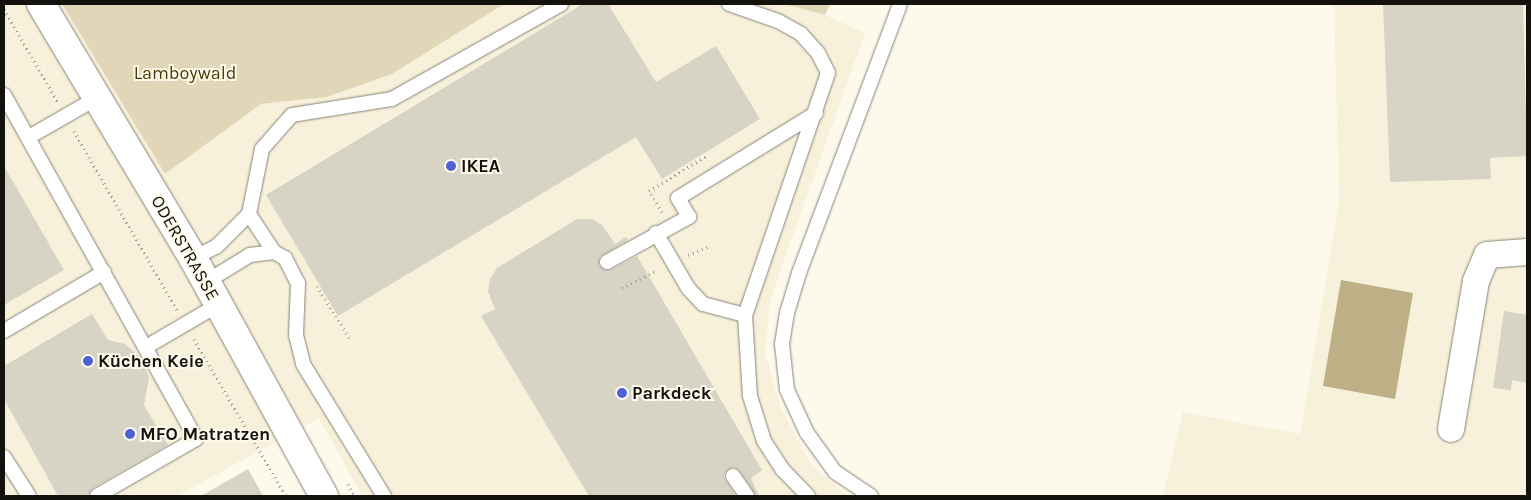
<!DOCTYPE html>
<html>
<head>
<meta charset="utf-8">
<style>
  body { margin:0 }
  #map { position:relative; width:1531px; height:500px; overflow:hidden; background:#fdf9eb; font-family:Karla,sans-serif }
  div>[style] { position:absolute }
  .built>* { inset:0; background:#f7f1db }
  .green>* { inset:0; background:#e1d7b8 }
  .water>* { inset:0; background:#bdaf86 }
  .building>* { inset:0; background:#d7d3c5 }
  .path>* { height:3px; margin-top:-1.5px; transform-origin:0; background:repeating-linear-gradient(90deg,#9d9a90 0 1px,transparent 0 5px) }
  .roads { filter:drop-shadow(0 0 1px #878377) drop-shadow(0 0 1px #878377) }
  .service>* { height:14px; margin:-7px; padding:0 7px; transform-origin:7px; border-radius:7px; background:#fff }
  .minor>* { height:26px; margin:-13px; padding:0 13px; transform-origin:13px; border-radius:13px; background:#fff }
  .tertiary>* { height:28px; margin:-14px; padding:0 14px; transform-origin:14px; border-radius:14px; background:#fff }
  .dots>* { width:14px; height:14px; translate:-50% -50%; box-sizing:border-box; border:2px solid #fdf9eb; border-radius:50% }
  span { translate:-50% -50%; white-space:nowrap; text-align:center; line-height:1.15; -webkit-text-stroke:4px #fdf9eb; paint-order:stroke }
  .park-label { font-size:18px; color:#4a3c05 }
  .poi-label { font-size:18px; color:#13120d; font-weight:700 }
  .left { translate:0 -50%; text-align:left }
  .street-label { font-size:18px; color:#13120d }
  .frame { position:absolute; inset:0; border:5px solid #13120d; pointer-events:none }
</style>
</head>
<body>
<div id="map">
  <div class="built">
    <div style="clip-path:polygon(4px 4px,62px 4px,165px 174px,261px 104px,327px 97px,392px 74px,504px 4px,784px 4px,825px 15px,865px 33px,770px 300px,765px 353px,781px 408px,811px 464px,847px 496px,362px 496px,319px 418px,177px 496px,4px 496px)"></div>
    <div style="clip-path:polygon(1334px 4px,1527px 4px,1527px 496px,1163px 496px,1183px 412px,1300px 434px,1339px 200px)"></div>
  </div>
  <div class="green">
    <div style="clip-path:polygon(62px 4px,504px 4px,392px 74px,327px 97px,261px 104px,165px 174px)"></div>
    <div style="clip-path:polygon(784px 4px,830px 4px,825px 15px)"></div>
  </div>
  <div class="water">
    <div style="clip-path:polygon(1341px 280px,1413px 293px,1395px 399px,1323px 386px)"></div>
  </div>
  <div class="building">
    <div style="clip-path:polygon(583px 4px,608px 4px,656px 82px,716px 46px,760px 119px,662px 179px,636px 137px,338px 316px,266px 195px)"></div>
    <div style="clip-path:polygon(1383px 4px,1523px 4px,1527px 156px,1490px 158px,1491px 179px,1390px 182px)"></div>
    <div style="clip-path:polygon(4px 166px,64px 270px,4px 305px)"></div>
    <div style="clip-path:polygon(577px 219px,592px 219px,602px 225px,615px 244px,626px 237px,628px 240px,600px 257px,599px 266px,611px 270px,637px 256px,762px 470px,751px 478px,759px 496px,756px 496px,740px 471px,733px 467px,725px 472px,724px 477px,736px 496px,589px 496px,481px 316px,495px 309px,488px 292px,490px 279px,497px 268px)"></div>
    <div style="clip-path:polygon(1504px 311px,1527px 315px,1527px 383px,1512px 380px,1511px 390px,1493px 388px)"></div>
    <div style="clip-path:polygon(92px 314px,108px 340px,125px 344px,141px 358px,149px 377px,144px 405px,168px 445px,93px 488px,88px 496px,58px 496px,4px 399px,4px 366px)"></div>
    <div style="clip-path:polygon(248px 469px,263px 496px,201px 496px)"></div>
  </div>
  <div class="path">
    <div style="left:4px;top:9px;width:108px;rotate:59.9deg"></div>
    <div style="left:74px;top:131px;width:207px;rotate:60.1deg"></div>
    <div style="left:662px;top:212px;width:25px;rotate:-122deg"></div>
    <div style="left:649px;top:191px;width:67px;rotate:-31.6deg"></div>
    <div style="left:688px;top:255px;width:24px;rotate:-22deg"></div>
    <div style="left:317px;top:286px;width:62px;rotate:58.1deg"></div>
    <div style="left:622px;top:288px;width:39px;rotate:-27deg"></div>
    <div style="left:194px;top:339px;width:182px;rotate:59.6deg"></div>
    <div style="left:348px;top:484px;width:14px;rotate:60deg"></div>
  </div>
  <div class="roads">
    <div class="service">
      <div style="left:729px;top:4px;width:52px;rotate:19.1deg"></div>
      <div style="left:778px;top:21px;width:26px;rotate:29deg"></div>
      <div style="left:801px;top:34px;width:25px;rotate:48deg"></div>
      <div style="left:818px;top:53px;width:22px;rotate:63deg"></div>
      <div style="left:828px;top:73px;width:256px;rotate:108.9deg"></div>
      <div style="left:745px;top:315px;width:81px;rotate:86.5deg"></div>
      <div style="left:750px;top:396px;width:47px;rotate:72.7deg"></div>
      <div style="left:764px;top:441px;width:35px;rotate:57deg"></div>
      <div style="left:783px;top:470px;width:36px;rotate:46deg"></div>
      <div style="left:4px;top:95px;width:394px;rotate:60.8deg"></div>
      <div style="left:196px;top:439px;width:114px;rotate:150.1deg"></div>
      <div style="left:29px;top:137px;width:76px;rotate:-29.9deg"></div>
      <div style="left:249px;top:214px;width:45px;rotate:56.7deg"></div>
      <div style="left:656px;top:233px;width:64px;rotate:59.8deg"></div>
      <div style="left:688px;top:288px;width:22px;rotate:47deg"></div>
      <div style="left:703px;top:304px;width:43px;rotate:14.7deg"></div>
      <div style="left:193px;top:258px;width:25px;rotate:-26deg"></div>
      <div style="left:216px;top:247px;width:47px;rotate:-45deg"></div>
      <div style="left:249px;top:214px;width:66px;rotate:-78.7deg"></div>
      <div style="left:262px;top:149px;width:45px;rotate:-48.6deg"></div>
      <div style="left:292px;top:115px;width:101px;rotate:-9.1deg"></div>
      <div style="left:392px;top:99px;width:194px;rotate:-29.3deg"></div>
      <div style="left:607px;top:262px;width:94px;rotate:-28.8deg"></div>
      <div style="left:689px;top:217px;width:22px;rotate:-120deg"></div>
      <div style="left:678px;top:198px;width:162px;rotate:-31.6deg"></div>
      <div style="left:206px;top:282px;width:52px;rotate:-31.5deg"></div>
      <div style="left:250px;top:255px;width:24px;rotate:-7deg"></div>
      <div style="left:274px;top:252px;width:13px;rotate:29deg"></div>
      <div style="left:285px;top:258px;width:28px;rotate:63deg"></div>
      <div style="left:298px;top:283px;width:52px;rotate:92.2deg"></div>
      <div style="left:296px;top:335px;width:30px;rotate:76deg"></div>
      <div style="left:303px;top:364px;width:155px;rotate:58.5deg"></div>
      <div style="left:4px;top:331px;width:116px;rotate:-30.5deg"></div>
      <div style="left:146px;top:347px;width:83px;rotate:-30.3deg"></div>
      <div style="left:4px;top:457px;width:46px;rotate:57.3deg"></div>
      <div style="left:733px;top:476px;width:24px;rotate:55deg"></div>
      <div style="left:871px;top:496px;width:43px;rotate:-146.3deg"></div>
      <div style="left:835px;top:472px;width:48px;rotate:-125.7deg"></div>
      <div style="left:807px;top:433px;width:47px;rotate:-114.9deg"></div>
      <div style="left:787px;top:390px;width:46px;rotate:-96.2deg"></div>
      <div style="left:782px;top:344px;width:31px;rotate:-81deg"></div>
      <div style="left:787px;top:313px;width:42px;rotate:-73.3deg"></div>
      <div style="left:799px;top:273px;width:287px;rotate:-69.4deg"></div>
    </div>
    <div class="minor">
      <div style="left:1451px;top:429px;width:150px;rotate:-80.4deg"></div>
      <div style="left:1476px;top:281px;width:28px;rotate:-67deg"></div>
      <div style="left:1487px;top:255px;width:40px;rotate:-4.3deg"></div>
    </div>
    <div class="tertiary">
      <div style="left:41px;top:4px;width:296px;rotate:59.1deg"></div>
      <div style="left:193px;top:258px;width:272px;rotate:61.2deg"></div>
    </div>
  </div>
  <div class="dots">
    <div style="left:451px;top:166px;background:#4e61d6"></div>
    <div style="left:88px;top:361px;background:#4e61d6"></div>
    <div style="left:622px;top:393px;background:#4e61d6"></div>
    <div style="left:130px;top:434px;background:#4e61d6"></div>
  </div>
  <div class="park-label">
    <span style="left:185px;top:73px">Lamboywald</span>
  </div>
  <div class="poi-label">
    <span class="left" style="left:461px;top:166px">IKEA</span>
    <span class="left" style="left:98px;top:361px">Küchen Keie</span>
    <span class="left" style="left:632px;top:393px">Parkdeck</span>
    <span class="left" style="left:140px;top:434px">MFO Matratzen</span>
  </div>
  <div class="street-label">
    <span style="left:185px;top:248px;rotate:60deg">ODERSTRASSE</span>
  </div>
  <div class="frame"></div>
</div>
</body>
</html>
